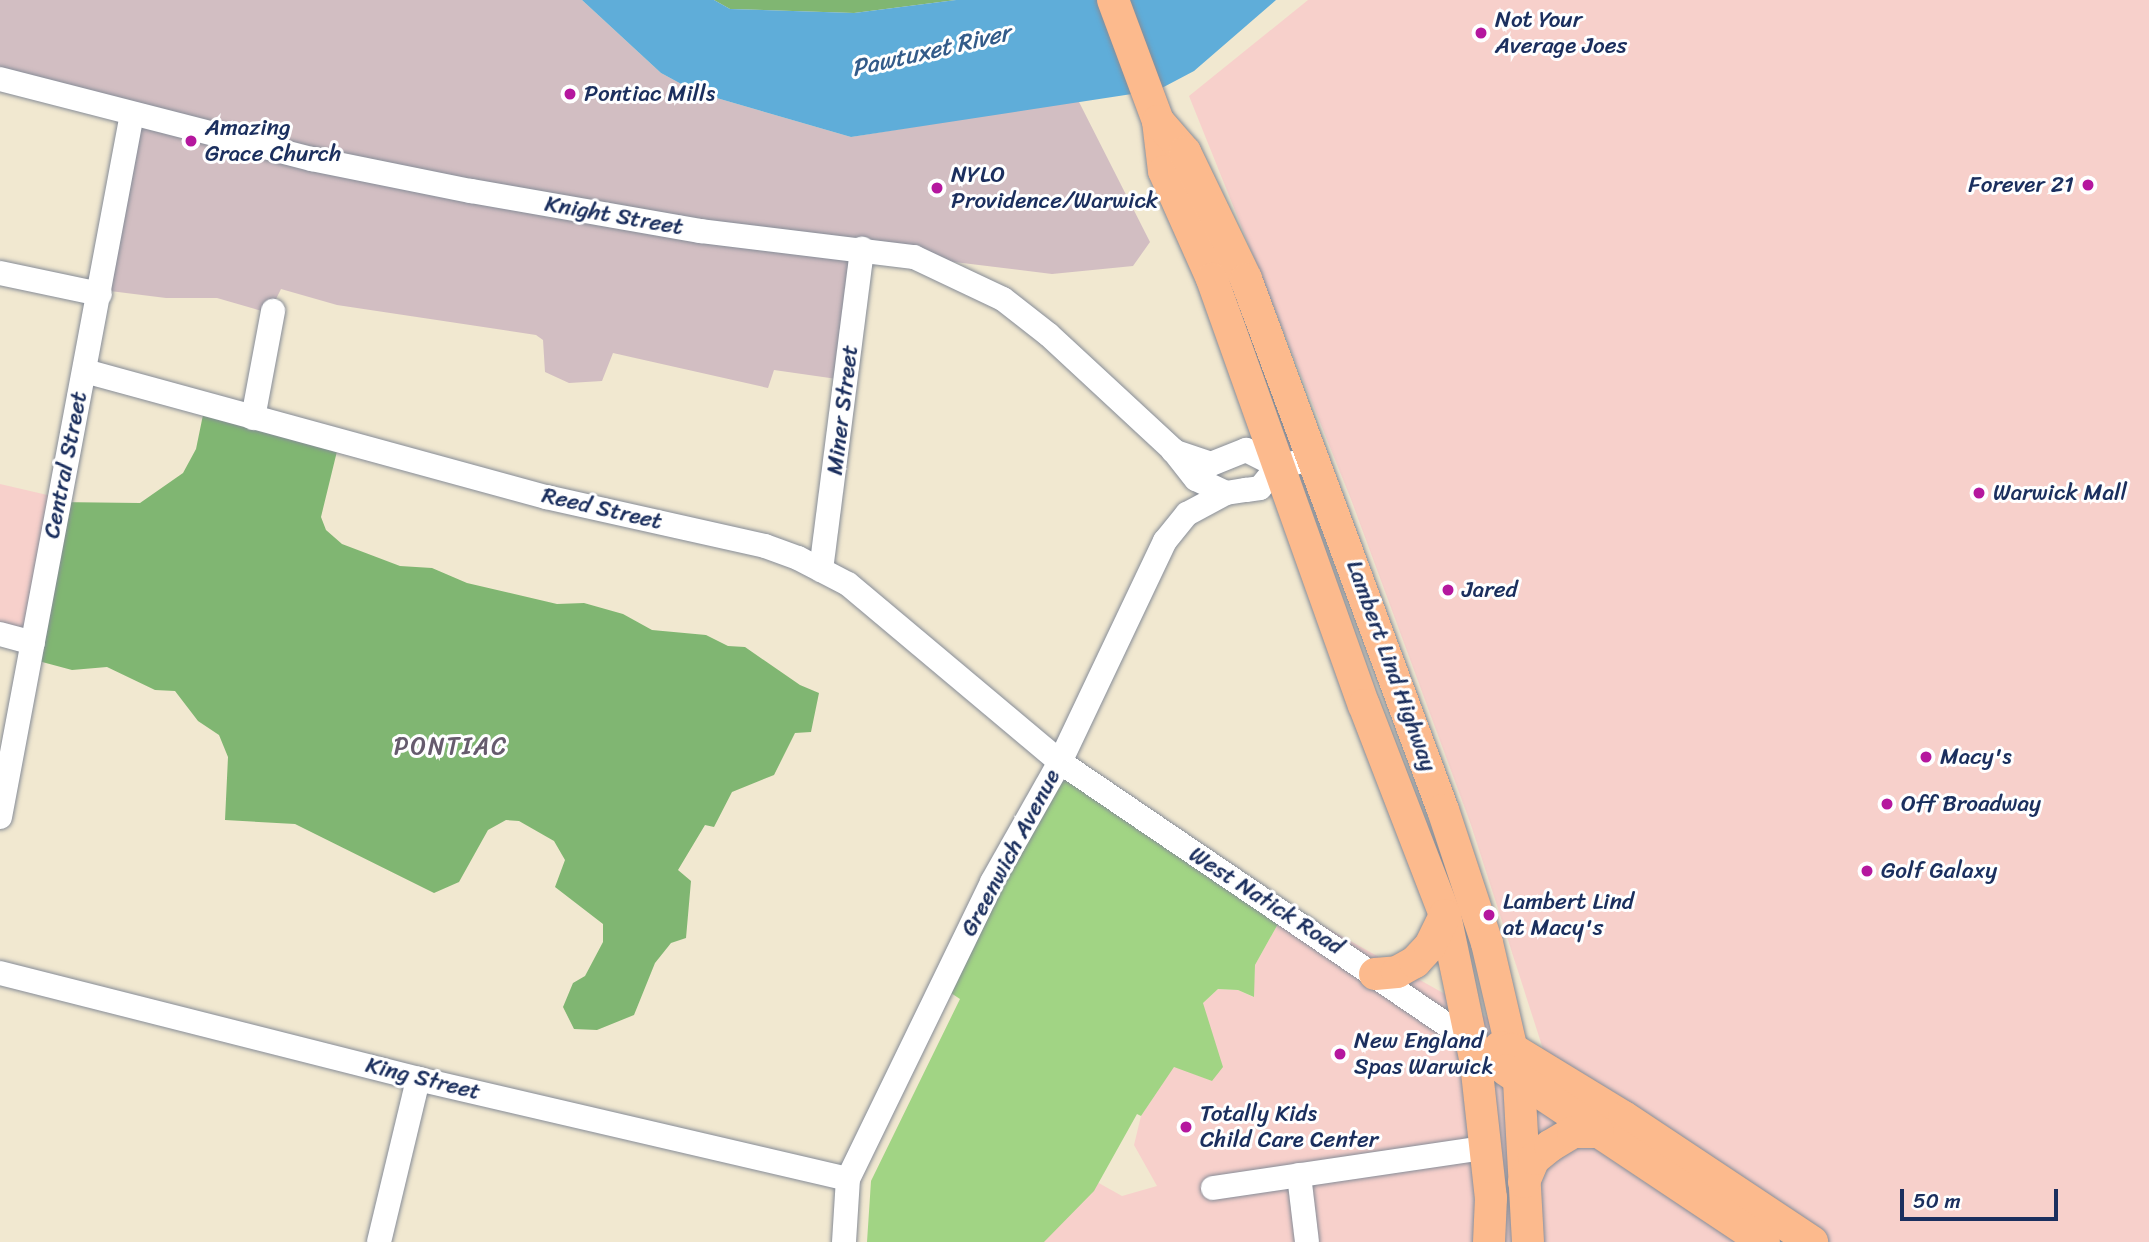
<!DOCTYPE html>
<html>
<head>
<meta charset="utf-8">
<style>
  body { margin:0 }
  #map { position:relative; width:2149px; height:1242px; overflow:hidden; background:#f1e8d0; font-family:Sriracha,sans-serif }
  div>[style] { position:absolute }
  .built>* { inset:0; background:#f7d0cb }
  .industrial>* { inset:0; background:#d2bec2 }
  .green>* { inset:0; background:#a1d484 }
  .forest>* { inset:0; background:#80b672 }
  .water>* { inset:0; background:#5fadd9 }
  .roads { filter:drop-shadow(0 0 2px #868c97) drop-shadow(0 0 2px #868c97) }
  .minor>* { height:24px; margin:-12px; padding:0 12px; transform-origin:12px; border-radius:12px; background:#fff }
  .major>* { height:32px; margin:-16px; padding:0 16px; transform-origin:16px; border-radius:16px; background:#fcba8d }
  .dots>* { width:19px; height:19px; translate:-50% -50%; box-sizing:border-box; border:4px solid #fff; border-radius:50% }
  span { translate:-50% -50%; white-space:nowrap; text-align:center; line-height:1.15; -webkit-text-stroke:6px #fff; paint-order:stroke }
  .poi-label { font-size:23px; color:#1b2f5e }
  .left { translate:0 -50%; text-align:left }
  .right { translate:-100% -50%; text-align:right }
  .street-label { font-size:23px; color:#1b2f5e }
  .water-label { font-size:24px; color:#335b89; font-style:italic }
  .neighbourhood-label { font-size:24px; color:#665b6d; letter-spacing:2px }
  .scale { position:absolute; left:1900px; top:1189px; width:158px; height:32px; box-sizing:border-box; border:4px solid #1b2f5e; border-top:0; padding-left:9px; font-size:21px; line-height:24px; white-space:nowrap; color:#1b2f5e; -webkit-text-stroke:5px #fff; paint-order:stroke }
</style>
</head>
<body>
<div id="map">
  <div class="built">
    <div style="clip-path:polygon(1308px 0,2149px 0,2149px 1242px,1039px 1242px,1097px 1182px,1122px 1196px,1157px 1186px,1134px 1145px,1141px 1116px,1174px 1066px,1212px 1081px,1203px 1003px,1218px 989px,1238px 990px,1253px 997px,1255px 965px,1288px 906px,1543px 1049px,1471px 825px,1352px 502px,1189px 96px)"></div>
    <div style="clip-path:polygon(0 484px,56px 497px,32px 634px,0 636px)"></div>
  </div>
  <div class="industrial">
    <div style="clip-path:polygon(0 0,582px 0,661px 73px,696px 92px,851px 137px,1078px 100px,1150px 242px,1133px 266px,1052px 274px,864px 251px,844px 380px,774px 370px,768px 388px,613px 353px,602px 381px,569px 383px,545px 372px,543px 340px,536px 335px,337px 305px,281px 289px,269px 313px,217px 298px,166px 298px,102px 290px,131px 117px,0 81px)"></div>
  </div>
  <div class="green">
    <div style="clip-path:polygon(1058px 764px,1288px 906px,1255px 965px,1254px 997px,1238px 990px,1218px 989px,1203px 1003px,1223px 1067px,1212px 1081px,1174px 1067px,1141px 1116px,1137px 1114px,1094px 1191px,1044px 1242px,867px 1242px,871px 1181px,960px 999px,942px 987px)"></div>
  </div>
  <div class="forest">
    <div style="clip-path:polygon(714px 0,956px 0,854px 13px,730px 9px)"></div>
    <div style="clip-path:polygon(204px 410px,339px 443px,321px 517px,326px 530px,342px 544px,400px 566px,432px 568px,467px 583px,557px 604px,584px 603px,623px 614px,652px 630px,706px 635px,728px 646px,745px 647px,800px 685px,819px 693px,811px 732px,795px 733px,774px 775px,732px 792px,714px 827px,705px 825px,678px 870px,691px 881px,686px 938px,671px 943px,655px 963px,634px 1015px,597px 1030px,574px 1029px,563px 1007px,573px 983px,585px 976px,603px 942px,603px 924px,555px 887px,565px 860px,554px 841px,519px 821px,506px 820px,488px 830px,459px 882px,434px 893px,295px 824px,225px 820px,228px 757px,219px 735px,198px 721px,175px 691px,155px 690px,107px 667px,72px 670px,31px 659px,56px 502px,140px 503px,183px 473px,196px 449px)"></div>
  </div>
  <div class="water">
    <div style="clip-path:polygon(582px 0,714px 0,730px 9px,854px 13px,956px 0,1276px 0,1194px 71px,1158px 90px,851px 137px,696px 92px,661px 73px)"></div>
  </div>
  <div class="roads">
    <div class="minor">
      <div style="left:0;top:79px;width:322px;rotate:14.4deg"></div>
      <div style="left:312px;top:159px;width:162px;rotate:11.4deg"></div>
      <div style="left:471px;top:191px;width:233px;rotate:9.9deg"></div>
      <div style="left:701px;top:231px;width:215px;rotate:7deg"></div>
      <div style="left:914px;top:257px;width:98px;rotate:25.3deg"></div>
      <div style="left:1003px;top:299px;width:58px;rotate:38deg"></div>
      <div style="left:1049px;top:335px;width:169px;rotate:42.8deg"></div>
      <div style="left:1173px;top:450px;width:37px;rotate:52deg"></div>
      <div style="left:1196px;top:479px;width:33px;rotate:25deg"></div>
      <div style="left:1226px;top:493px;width:20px;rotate:-9deg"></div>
      <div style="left:1246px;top:490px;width:14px;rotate:-8deg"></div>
      <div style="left:1260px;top:488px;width:28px;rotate:-51deg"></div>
      <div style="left:1278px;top:466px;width:36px;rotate:-11deg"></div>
      <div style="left:0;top:273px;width:102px;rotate:11.9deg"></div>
      <div style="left:85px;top:371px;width:478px;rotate:15.3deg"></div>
      <div style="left:546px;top:497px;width:224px;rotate:12.6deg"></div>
      <div style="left:765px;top:546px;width:35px;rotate:20deg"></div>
      <div style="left:798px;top:558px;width:56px;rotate:27.5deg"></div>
      <div style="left:848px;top:584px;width:277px;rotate:40deg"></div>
      <div style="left:1060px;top:762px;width:496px;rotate:34.2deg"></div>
      <div style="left:253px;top:418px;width:109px;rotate:-79.4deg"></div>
      <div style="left:1173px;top:451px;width:40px;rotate:18.9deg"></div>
      <div style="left:1211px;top:464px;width:38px;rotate:-22deg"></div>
      <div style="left:1246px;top:450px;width:36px;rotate:27deg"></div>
      <div style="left:821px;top:570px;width:324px;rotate:-82.7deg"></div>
      <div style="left:0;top:634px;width:34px;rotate:15deg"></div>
      <div style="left:0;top:817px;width:715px;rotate:-79.37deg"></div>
      <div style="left:0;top:973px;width:431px;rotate:14.2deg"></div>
      <div style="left:418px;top:1079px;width:441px;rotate:13.1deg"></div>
      <div style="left:1299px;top:1175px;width:67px;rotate:83.2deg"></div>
      <div style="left:1213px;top:1188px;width:274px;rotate:-8.4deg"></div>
      <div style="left:379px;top:1242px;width:168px;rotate:-76.5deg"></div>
      <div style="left:844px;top:1242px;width:63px;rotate:-86.4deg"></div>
      <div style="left:848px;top:1179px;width:330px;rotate:-64.1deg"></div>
      <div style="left:992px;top:882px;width:138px;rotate:-60.5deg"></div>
      <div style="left:1060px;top:762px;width:245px;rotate:-64.6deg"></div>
      <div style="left:1165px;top:541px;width:35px;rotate:-51deg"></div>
      <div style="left:1187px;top:514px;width:44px;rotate:-28.3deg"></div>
    </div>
    <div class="major">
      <div style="left:1113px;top:0;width:129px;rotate:69.6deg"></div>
      <div style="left:1158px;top:121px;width:50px;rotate:83.2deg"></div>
      <div style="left:1164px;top:171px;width:118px;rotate:66deg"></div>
      <div style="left:1212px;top:279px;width:452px;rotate:70.4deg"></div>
      <div style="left:1364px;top:705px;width:225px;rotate:68.9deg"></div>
      <div style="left:1445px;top:915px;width:151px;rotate:78.2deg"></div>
      <div style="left:1476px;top:1063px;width:136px;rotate:83.7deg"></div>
      <div style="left:1491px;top:1198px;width:44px;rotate:92.6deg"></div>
      <div style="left:1158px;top:121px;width:41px;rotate:48.9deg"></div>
      <div style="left:1185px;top:152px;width:141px;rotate:64.3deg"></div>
      <div style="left:1246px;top:279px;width:566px;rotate:69.65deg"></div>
      <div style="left:1443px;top:810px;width:140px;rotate:71.7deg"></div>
      <div style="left:1487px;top:943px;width:142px;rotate:76.9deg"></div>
      <div style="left:1519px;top:1081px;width:161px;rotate:86.8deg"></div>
      <div style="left:1375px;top:974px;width:22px;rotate:-5deg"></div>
      <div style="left:1397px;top:972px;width:21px;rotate:-29deg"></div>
      <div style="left:1415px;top:962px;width:22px;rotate:-47deg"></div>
      <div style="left:1430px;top:946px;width:34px;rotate:-64deg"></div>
      <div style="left:1500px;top:1047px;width:12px;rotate:9deg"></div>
      <div style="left:1512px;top:1049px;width:131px;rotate:31.3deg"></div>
      <div style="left:1624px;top:1117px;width:226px;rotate:33.6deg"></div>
      <div style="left:1506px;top:1070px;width:310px;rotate:33.7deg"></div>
      <div style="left:1524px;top:1182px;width:25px;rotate:-67deg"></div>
      <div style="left:1534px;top:1159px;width:21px;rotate:-39deg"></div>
      <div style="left:1550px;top:1146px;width:27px;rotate:-31deg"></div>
      <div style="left:1573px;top:1132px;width:25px"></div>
    </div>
  </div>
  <div class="dots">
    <div style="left:1481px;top:33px;background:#b5179e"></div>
    <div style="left:570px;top:94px;background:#b5179e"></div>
    <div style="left:191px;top:141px;background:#b5179e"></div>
    <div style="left:2088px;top:185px;background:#b5179e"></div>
    <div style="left:937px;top:188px;background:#b5179e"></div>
    <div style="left:1979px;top:493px;background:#b5179e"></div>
    <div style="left:1448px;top:590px;background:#b5179e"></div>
    <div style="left:1926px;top:757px;background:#b5179e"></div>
    <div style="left:1887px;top:804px;background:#b5179e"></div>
    <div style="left:1867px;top:871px;background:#b5179e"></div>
    <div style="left:1489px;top:915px;background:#b5179e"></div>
    <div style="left:1340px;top:1054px;background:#b5179e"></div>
    <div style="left:1186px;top:1127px;background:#b5179e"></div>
  </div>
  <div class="poi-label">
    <span class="left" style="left:1495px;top:33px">Not Your<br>Average Joes</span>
    <span class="left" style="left:584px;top:94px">Pontiac Mills</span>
    <span class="left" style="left:205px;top:141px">Amazing<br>Grace Church</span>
    <span class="left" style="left:951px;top:188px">NYLO<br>Providence/Warwick</span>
    <span class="right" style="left:2074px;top:185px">Forever 21</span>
    <span class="left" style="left:1993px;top:493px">Warwick Mall</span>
    <span class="left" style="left:1462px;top:590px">Jared</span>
    <span class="left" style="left:1940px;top:757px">Macy's</span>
    <span class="left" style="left:1901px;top:804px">Off Broadway</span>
    <span class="left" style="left:1881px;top:871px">Golf Galaxy</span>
    <span class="left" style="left:1503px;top:915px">Lambert Lind<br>at Macy's</span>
    <span class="left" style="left:1354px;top:1054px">New England<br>Spas Warwick</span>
    <span class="left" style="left:1200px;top:1127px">Totally Kids<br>Child Care Center</span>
  </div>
  <div class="street-label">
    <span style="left:614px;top:216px;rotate:10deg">Knight Street</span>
    <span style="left:843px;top:410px;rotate:-83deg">Miner Street</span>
    <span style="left:66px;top:465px;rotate:-79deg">Central Street</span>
    <span style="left:602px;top:509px;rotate:13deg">Reed Street</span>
    <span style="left:1391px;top:666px;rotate:70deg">Lambert Lind Highway</span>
    <span style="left:1011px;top:853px;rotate:-62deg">Greenwich Avenue</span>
    <span style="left:1266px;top:901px;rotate:33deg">West Natick Road</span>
    <span style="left:423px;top:1079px;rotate:14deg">King Street</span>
  </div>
  <div class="water-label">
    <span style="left:931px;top:51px;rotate:-13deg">Pawtuxet River</span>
  </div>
  <div class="neighbourhood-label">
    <span style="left:451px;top:747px">PONTIAC</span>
  </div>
  <div class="scale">50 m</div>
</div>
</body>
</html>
